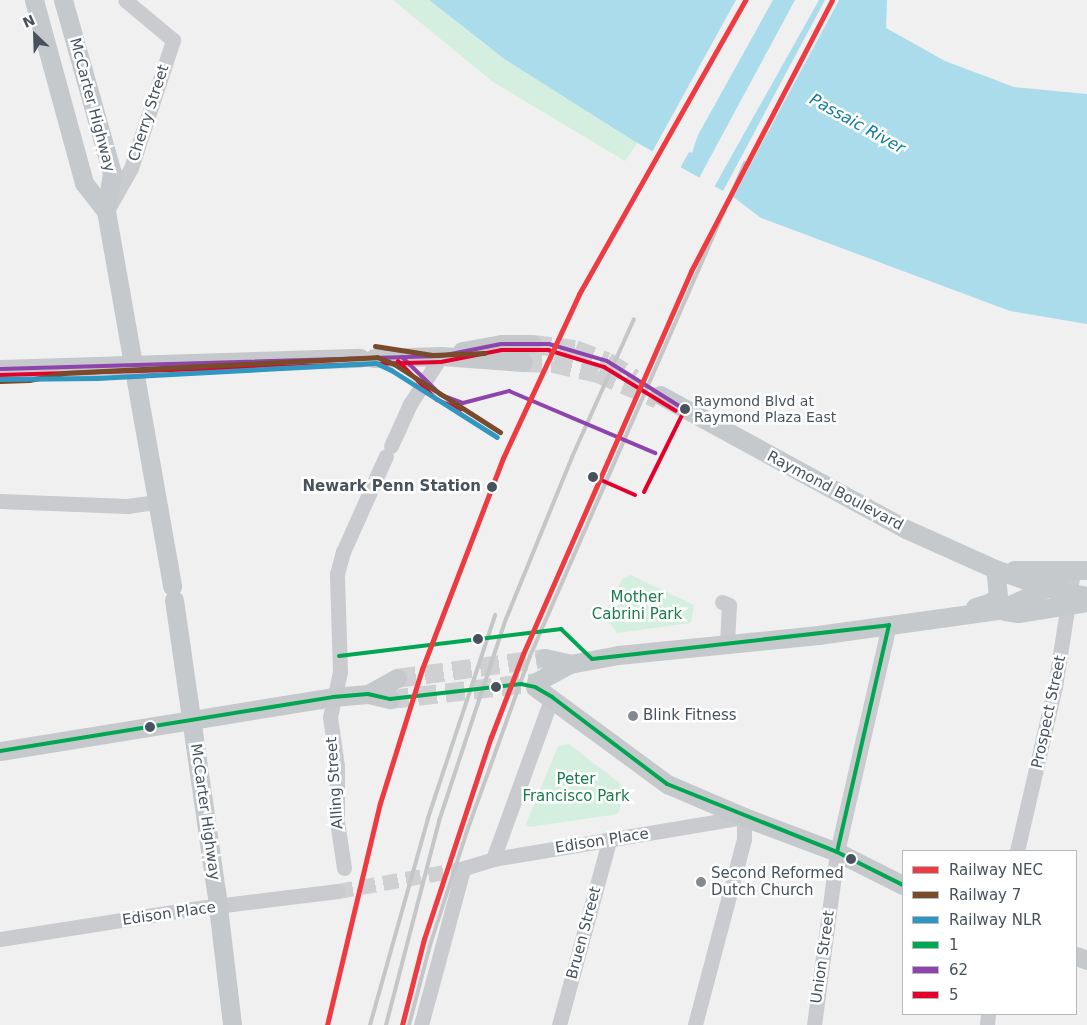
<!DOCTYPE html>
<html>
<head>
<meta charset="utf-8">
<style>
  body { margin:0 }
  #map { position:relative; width:1087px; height:1025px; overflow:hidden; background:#f0f0f0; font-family:"DejaVu Sans",sans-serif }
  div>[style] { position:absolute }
  .green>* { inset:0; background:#d4efe0 }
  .water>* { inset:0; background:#aadcec }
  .pier>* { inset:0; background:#f0f0f0 }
  .minor-tunnel>* { height:15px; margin-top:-7.5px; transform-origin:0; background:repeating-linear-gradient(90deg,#ced0d2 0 15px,transparent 0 23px) }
  .major-tunnel>* { height:19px; margin-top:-9.5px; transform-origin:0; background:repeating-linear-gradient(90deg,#ced0d2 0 19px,transparent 0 28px) }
  .minor>* { height:15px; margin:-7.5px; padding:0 7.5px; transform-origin:7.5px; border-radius:7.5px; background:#c9cbce }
  .major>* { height:19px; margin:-9.5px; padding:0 9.5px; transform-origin:9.5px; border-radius:9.5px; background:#c6c9cc }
  .rail>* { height:4px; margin:-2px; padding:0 2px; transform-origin:2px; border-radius:2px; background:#c4c6c8 }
  .bus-1>* { height:4px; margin:-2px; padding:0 2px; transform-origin:2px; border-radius:2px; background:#00a651 }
  .bus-2>* { height:4px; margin:-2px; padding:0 2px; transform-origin:2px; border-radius:2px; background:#8e44ad }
  .bus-3>* { height:4px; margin:-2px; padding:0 2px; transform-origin:2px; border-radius:2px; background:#e4002b }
  .rail-1>* { height:5px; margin:-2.5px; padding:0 2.5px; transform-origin:2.5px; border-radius:2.5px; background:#ee3a41 }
  .rail-2>* { height:5px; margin:-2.5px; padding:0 2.5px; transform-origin:2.5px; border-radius:2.5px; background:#7a4b2a }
  .rail-3>* { height:5px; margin:-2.5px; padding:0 2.5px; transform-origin:2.5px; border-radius:2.5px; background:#3096c2 }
  .dots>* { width:14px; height:14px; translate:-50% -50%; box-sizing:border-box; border:2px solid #fff; border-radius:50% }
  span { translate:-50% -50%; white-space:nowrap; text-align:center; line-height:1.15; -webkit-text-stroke:5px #fff; paint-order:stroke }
  .bus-label { font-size:14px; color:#47525c }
  .left { translate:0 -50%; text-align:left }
  .street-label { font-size:15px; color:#47525c }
  .stop-label { font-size:15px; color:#47525c; font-weight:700 }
  .right { translate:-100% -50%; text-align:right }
  .park-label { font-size:15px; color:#197c4d }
  .poi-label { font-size:15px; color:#47525c }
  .water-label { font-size:16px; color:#107d9f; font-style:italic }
  .legend { position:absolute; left:902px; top:850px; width:175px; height:165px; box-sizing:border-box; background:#fff; border:1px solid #b5babe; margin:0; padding:6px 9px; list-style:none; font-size:15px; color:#47525c }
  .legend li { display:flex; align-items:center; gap:10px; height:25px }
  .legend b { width:25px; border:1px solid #b5babe }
  .north { position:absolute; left:10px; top:10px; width:50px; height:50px; -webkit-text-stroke:4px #fff; paint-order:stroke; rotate:336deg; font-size:14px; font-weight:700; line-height:20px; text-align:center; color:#47525c }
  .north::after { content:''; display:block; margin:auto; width:18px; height:22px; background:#47525c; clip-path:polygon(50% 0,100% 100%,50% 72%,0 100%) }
</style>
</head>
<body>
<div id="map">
  <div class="green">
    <div style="clip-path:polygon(393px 0,429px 0,484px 44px,637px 143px,625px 161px,493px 82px)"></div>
    <div style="clip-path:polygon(631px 575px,694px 605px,691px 623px,617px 633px,604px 616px,622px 579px)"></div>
    <div style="clip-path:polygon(569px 744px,626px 788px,618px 814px,529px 827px,526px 824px,558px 746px)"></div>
  </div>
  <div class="water">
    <div style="clip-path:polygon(429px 0,887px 0,886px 28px,945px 61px,1014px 87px,1087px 94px,1087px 324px,1010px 311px,761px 218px,732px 196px,634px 141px,503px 58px)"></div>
  </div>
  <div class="pier">
    <div style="clip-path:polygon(736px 0,773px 0,698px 135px,692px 153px,689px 152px,679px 170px,651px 154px)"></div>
    <div style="clip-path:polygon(795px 0,819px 0,713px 189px,698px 180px)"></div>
    <div style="clip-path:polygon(825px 0,839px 0,732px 199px,722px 193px)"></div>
  </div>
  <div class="minor-tunnel">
    <div style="left:338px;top:891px;width:125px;rotate:-10.1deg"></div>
  </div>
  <div class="major-tunnel">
    <div style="left:532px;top:344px;width:43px;rotate:6.6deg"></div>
    <div style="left:575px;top:349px;width:34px;rotate:21deg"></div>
    <div style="left:607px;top:361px;width:32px;rotate:32deg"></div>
    <div style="left:523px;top:362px;width:30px;rotate:2deg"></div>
    <div style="left:553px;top:363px;width:46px;rotate:12.5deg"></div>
    <div style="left:598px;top:373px;width:65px;rotate:23.4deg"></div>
    <div style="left:397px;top:678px;width:149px;rotate:-7.7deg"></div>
    <div style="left:390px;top:699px;width:147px;rotate:-6.6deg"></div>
  </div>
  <div class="minor">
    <div style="left:110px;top:205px;width:43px;rotate:-60.4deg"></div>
    <div style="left:131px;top:168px;width:135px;rotate:-71.8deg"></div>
    <div style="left:173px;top:40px;width:62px;rotate:-140.2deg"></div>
    <div style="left:391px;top:446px;width:46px;rotate:-65.7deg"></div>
    <div style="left:410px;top:404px;width:57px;rotate:-57.1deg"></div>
    <div style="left:0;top:501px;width:127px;rotate:2.3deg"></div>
    <div style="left:127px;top:506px;width:30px;rotate:-8deg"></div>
    <div style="left:722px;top:602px;width:8px;rotate:23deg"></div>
    <div style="left:729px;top:605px;width:38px;rotate:93deg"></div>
    <div style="left:1017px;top:851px;width:168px;rotate:-77deg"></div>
    <div style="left:1055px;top:687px;width:117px;rotate:-81.2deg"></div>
    <div style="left:493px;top:859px;width:172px;rotate:-70deg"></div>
    <div style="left:344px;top:868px;width:48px;rotate:-98.5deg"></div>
    <div style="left:337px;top:821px;width:55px;rotate:-90deg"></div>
    <div style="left:337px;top:766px;width:49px;rotate:-98.1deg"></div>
    <div style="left:330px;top:717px;width:46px;rotate:-77.5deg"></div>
    <div style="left:340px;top:672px;width:98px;rotate:-91.8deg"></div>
    <div style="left:337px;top:574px;width:23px;rotate:-75deg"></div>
    <div style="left:343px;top:552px;width:105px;rotate:-65.9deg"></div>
    <div style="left:461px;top:869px;width:34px;rotate:-17deg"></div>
    <div style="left:493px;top:859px;width:254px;rotate:-9.5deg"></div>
    <div style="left:744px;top:817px;width:22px;rotate:90deg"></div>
    <div style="left:744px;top:839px;width:192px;rotate:104.8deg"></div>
    <div style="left:0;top:939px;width:193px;rotate:-8.9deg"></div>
    <div style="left:191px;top:909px;width:148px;rotate:-7deg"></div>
    <div style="left:421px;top:1025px;width:162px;rotate:-74.9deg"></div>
    <div style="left:559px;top:1025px;width:191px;rotate:-74.8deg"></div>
    <div style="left:814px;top:1025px;width:175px;rotate:-82.4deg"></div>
    <div style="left:837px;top:852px;width:233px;rotate:-77.1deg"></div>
    <div style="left:987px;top:1025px;width:11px;rotate:-85deg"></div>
  </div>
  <div class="major">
    <div style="left:34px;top:0;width:190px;rotate:74.7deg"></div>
    <div style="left:84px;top:183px;width:36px;rotate:52deg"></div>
    <div style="left:63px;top:0;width:180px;rotate:74.2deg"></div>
    <div style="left:112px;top:173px;width:38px;rotate:99deg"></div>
    <div style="left:106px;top:211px;width:381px;rotate:80deg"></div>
    <div style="left:462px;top:351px;width:40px;rotate:-10deg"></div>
    <div style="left:501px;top:344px;width:31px"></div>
    <div style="left:374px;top:358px;width:67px;rotate:-1.7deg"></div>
    <div style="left:441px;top:356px;width:82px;rotate:4.2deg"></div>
    <div style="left:0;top:369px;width:360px;rotate:-1.8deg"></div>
    <div style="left:660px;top:395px;width:280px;rotate:28.6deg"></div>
    <div style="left:906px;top:529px;width:98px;rotate:24.2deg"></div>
    <div style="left:995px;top:569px;width:55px;rotate:20.1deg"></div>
    <div style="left:1047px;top:588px;width:41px;rotate:11.3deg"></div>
    <div style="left:1014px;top:570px;width:73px"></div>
    <div style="left:174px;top:600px;width:293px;rotate:81.8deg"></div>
    <div style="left:216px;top:890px;width:136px;rotate:83.2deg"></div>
    <div style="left:975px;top:607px;width:17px;rotate:-17deg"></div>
    <div style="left:991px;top:602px;width:9px;rotate:-41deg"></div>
    <div style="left:998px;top:596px;width:27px;rotate:-96deg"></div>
    <div style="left:1005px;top:611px;width:13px;rotate:9deg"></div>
    <div style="left:1018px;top:613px;width:70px;rotate:-9.1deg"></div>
    <div style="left:545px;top:658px;width:26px;rotate:13deg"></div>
    <div style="left:536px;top:682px;width:38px;rotate:-28deg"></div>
    <div style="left:570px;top:664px;width:49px;rotate:-10.6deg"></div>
    <div style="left:618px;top:655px;width:201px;rotate:-5.7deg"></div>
    <div style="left:818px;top:635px;width:183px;rotate:-7.9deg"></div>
    <div style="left:999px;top:610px;width:53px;rotate:-24.6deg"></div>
    <div style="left:1047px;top:588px;width:25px;rotate:-42deg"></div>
    <div style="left:535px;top:687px;width:164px;rotate:36.3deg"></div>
    <div style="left:667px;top:784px;width:84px;rotate:23.2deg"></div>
    <div style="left:744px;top:817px;width:99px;rotate:20.6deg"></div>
    <div style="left:837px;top:852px;width:74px;rotate:26.6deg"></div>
    <div style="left:368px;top:694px;width:33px;rotate:-29deg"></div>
    <div style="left:0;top:751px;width:337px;rotate:-9.2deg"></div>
    <div style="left:333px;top:697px;width:35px;rotate:-5deg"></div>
    <div style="left:368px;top:694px;width:23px;rotate:13deg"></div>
    <div style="left:1076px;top:956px;width:12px;rotate:20deg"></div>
  </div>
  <div class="rail">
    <div style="left:370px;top:1025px;width:215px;rotate:-74.3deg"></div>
    <div style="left:428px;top:818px;width:214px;rotate:-71.7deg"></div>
    <div style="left:386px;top:1025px;width:211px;rotate:-75.4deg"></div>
    <div style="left:439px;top:821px;width:213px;rotate:-71.7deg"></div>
    <div style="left:506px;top:619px;width:175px;rotate:-67.8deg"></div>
    <div style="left:572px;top:457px;width:151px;rotate:-65.8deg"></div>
    <div style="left:409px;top:1025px;width:86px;rotate:-75.2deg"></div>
    <div style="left:431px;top:942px;width:117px;rotate:-72deg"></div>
    <div style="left:467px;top:831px;width:186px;rotate:-70.2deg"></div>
    <div style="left:530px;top:656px;width:538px;rotate:-66.44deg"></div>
  </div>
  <div class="bus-1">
    <div style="left:339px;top:656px;width:224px;rotate:-6.9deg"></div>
    <div style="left:561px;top:629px;width:43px;rotate:44.1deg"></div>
    <div style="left:592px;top:659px;width:299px;rotate:-6.5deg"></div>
    <div style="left:0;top:751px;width:337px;rotate:-9.2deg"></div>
    <div style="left:333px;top:697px;width:35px;rotate:-5deg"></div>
    <div style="left:368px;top:694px;width:23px;rotate:13deg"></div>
    <div style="left:390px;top:699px;width:132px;rotate:-6.5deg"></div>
    <div style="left:521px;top:684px;width:14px;rotate:12deg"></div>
    <div style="left:535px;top:687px;width:20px;rotate:30deg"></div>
    <div style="left:552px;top:697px;width:144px;rotate:37.1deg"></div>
    <div style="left:667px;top:784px;width:183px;rotate:21.8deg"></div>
    <div style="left:837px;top:852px;width:74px;rotate:26.6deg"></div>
    <div style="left:837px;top:852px;width:233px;rotate:-77.1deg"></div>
  </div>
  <div class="bus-2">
    <div style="left:402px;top:357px;width:54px;rotate:44.3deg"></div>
    <div style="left:441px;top:395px;width:23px;rotate:20deg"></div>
    <div style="left:463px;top:403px;width:48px;rotate:-14.6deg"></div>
    <div style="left:509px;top:391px;width:159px;rotate:23deg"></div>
    <div style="left:0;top:369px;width:441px;rotate:-1.7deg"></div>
    <div style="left:441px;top:356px;width:61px;rotate:-11.3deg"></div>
    <div style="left:501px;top:344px;width:48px"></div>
    <div style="left:549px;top:344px;width:60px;rotate:16.3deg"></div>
    <div style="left:607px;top:361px;width:85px;rotate:32deg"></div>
  </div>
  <div class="bus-3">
    <div style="left:398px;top:361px;width:55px;rotate:45deg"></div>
    <div style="left:437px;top:400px;width:26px;rotate:21deg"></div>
    <div style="left:0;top:375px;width:441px;rotate:-1.7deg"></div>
    <div style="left:441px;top:362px;width:62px;rotate:-11.1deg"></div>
    <div style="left:502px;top:350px;width:46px"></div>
    <div style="left:548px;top:350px;width:59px;rotate:16.9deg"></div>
    <div style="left:604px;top:367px;width:84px;rotate:31.4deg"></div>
    <div style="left:592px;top:476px;width:47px;rotate:23.8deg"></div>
    <div style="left:644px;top:492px;width:93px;rotate:-63.7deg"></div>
  </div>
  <div class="rail-1">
    <div style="left:327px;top:1025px;width:228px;rotate:-76.6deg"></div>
    <div style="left:380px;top:803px;width:140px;rotate:-72.6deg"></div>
    <div style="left:422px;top:669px;width:226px;rotate:-69deg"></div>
    <div style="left:503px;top:458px;width:181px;rotate:-65.1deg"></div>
    <div style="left:579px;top:294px;width:338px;rotate:-60.5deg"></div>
    <div style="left:402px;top:1025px;width:89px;rotate:-75.7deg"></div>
    <div style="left:424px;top:939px;width:213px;rotate:-71.7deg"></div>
    <div style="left:491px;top:737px;width:89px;rotate:-68.9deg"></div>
    <div style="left:523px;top:654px;width:418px;rotate:-66.3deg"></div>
    <div style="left:691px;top:271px;width:305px;rotate:-62.5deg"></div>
  </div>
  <div class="rail-2">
    <div style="left:375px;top:346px;width:58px;rotate:9deg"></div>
    <div style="left:432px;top:355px;width:52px;rotate:-2.2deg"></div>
    <div style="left:0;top:381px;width:29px;rotate:-2deg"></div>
    <div style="left:29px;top:380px;width:36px;rotate:-11deg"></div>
    <div style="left:64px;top:373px;width:313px;rotate:-2.9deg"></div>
    <div style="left:377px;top:357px;width:18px;rotate:22deg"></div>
    <div style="left:394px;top:364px;width:126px;rotate:32.7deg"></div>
  </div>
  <div class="rail-3">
    <div style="left:0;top:379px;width:97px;rotate:-0.6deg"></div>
    <div style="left:97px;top:378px;width:279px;rotate:-3.1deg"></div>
    <div style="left:376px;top:363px;width:17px;rotate:25deg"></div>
    <div style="left:391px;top:370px;width:125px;rotate:32.3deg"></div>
  </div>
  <div class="dots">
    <div style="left:685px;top:409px;background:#47525c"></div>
    <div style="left:593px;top:477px;background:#47525c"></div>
    <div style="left:492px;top:487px;background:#47525c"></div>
    <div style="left:478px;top:639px;background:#47525c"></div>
    <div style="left:496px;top:687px;background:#47525c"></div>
    <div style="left:633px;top:716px;background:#828990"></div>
    <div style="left:150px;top:727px;background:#47525c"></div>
    <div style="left:851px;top:859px;background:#47525c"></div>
    <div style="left:701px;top:882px;background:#828990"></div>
  </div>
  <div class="bus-label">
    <span class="left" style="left:694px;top:409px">Raymond Blvd at<br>Raymond Plaza East</span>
  </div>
  <div class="street-label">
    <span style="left:92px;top:105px;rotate:75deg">McCarter Highway</span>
    <span style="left:149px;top:113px;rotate:-72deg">Cherry Street</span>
    <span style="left:835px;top:491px;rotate:28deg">Raymond Boulevard</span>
    <span style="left:1049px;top:712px;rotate:-78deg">Prospect Street</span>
    <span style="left:335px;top:783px;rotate:-94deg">Alling Street</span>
    <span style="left:205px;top:812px;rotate:82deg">McCarter Highway</span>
    <span style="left:602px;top:841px;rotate:-9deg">Edison Place</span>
    <span style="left:169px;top:914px;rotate:-8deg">Edison Place</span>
    <span style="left:584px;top:933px;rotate:-75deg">Bruen Street</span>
    <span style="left:823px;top:957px;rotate:-82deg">Union Street</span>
  </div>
  <div class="stop-label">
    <span class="right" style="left:481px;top:487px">Newark Penn Station</span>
  </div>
  <div class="park-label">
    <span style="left:637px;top:606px">Mother<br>Cabrini Park</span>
    <span style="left:576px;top:788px">Peter<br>Francisco Park</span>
  </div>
  <div class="poi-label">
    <span class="left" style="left:643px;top:716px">Blink Fitness</span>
    <span class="left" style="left:711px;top:882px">Second Reformed<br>Dutch Church</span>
  </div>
  <div class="water-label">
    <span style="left:857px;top:124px;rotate:29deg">Passaic River</span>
  </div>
  <ul class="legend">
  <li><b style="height:6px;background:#ee3a41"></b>Railway NEC</li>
  <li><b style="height:6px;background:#7a4b2a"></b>Railway 7</li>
  <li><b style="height:6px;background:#3096c2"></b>Railway NLR</li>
  <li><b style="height:6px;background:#00a651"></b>1</li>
  <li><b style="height:6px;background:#8e44ad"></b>62</li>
  <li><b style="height:6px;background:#e4002b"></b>5</li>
  </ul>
  <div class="north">N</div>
</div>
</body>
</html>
